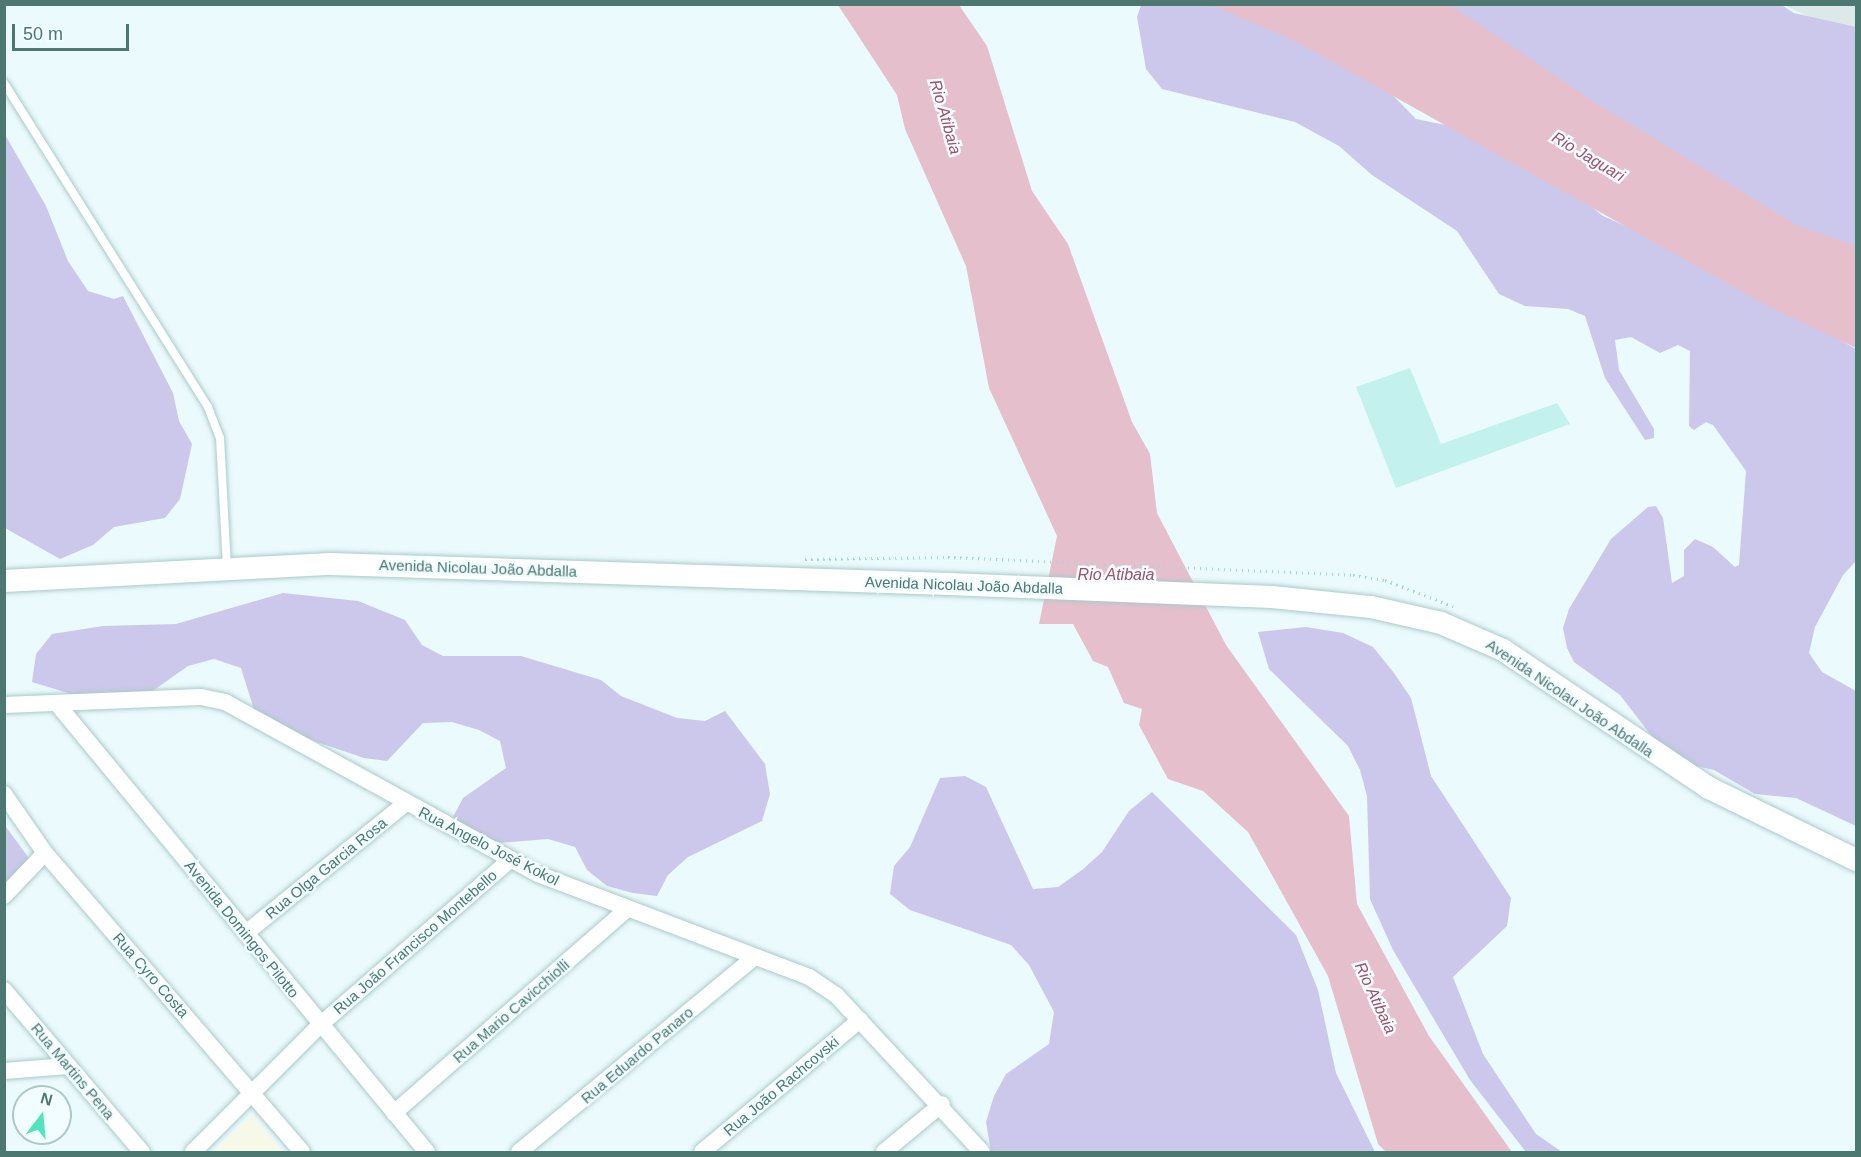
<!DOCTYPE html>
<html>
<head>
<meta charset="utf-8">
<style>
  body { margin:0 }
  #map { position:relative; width:1861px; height:1157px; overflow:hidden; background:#ebfafc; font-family:Arial,sans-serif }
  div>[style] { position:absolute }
  .industrial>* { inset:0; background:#dde9e9 }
  .education>* { inset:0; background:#f6f9e7 }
  .green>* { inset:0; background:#ccc8eb }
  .water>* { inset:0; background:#e6bfcc }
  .building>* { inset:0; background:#c3f1ee }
  .path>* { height:3px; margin-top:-1.5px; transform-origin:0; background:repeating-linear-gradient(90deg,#a5d7d3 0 1.5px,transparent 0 6px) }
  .roads { filter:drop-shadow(0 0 2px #aacac9) drop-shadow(0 0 2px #aacac9) }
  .lane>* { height:8px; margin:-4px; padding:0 4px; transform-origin:4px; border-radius:4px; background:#fff }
  .street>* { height:16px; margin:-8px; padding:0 8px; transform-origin:8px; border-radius:8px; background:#fff }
  .secondary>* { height:22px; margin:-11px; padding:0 11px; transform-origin:11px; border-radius:11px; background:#fff }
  span { translate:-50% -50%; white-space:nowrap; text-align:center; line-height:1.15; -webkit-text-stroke:5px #f1fdff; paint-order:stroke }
  .street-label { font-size:15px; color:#4d7872 }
  .water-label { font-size:16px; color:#a05069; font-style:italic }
  .frame { position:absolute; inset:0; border:6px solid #4d7872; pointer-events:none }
  .north { position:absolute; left:12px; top:1085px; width:60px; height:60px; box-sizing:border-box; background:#f1fdff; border:2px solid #afc8c7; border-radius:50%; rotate:16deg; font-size:16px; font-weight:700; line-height:24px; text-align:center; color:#4d7872 }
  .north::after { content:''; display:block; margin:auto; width:21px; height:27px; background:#53e3be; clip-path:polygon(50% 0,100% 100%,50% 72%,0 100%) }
  .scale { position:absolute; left:12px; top:24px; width:117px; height:27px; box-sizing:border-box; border:3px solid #4d7872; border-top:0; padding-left:8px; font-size:18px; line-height:21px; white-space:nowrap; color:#4d7872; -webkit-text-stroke:4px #f1fdff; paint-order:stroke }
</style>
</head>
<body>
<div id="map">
  <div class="industrial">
    <div style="clip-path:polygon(1784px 5px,1856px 5px,1856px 39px)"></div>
  </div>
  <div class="education">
    <div style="clip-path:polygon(252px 1115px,282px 1152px,213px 1152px)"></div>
  </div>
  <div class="green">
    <div style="clip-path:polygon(1780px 4px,1794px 13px,1856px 27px,1856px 282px,1357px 5px)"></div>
    <div style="clip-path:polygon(1141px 5px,1273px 5px,1385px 87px,1416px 119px,1465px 129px,1556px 178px,1603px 216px,1680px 250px,1856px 349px,1856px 561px,1843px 575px,1815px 627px,1809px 653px,1822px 672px,1856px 691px,1856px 826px,1796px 798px,1755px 794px,1714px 770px,1670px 760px,1620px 695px,1574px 662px,1567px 648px,1563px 628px,1569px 609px,1611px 539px,1648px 507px,1656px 506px,1663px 518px,1672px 583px,1684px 576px,1684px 550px,1695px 539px,1713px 547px,1735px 567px,1739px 565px,1746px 471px,1713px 425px,1706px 422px,1694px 430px,1689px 426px,1690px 351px,1678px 345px,1660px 353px,1631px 337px,1615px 340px,1619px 370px,1654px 429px,1654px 438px,1645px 440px,1605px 378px,1585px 316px,1568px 309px,1525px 306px,1499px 294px,1457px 231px,1372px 175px,1339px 146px,1295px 122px,1162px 89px,1146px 69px,1137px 17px)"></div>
    <div style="clip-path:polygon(4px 133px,46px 206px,68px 261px,88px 291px,114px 299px,123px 296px,173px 393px,179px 421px,192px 444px,180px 499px,165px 518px,114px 527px,93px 545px,60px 559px,5px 528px)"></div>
    <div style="clip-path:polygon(283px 593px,358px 601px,405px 620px,422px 645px,443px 656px,521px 656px,601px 680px,621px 696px,677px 718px,705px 721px,725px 711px,765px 764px,770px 794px,762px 821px,688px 857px,668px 875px,657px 896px,633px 893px,607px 886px,587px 870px,575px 847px,548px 839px,498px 843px,452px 819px,463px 798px,506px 768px,500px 741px,479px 730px,452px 722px,423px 723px,387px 761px,364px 758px,258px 722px,241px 668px,214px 659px,188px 666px,144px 697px,117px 708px,32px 682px,36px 654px,52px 634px,103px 626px,176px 624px)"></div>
    <div style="clip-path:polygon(1306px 627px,1343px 633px,1373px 647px,1394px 673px,1411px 698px,1431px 776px,1511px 898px,1507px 926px,1453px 977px,1483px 1054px,1536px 1134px,1562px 1152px,1526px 1152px,1470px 1080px,1393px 950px,1370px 899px,1367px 796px,1360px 770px,1348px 746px,1269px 669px,1258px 632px)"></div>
    <div style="clip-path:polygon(965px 776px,986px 787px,1033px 889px,1058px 887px,1082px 870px,1102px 852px,1129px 811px,1152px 792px,1296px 935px,1318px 990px,1336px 1073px,1375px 1152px,991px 1152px,986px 1122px,994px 1096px,1006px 1074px,1049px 1044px,1054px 1012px,1029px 965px,1011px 945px,910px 910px,890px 894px,894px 866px,910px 847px,940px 778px)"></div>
    <div style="clip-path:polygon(4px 824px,31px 861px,4px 890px)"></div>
  </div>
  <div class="water">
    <div style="clip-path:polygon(838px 5px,959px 5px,987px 46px,1032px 191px,1068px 244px,1132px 422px,1150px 454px,1157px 513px,1226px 645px,1349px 816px,1357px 904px,1429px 1036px,1512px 1152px,1386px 1152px,1378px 1144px,1328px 976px,1248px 832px,1203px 791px,1168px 779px,1139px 725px,1142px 709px,1124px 703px,1108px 667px,1093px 661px,1073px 624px,1039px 624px,1057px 536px,989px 388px,966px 266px,905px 129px,897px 95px)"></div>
    <div style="clip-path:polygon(1211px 5px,1451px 5px,1600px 106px,1798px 226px,1856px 246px,1856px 348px,1773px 309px,1295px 41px)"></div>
  </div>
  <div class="building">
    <div style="clip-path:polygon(1410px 368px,1441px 444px,1557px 403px,1570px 424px,1396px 488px,1356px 387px)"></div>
  </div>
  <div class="path">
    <div style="left:805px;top:559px;width:143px;rotate:-0.8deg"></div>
    <div style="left:948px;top:557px;width:405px;rotate:2.5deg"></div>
    <div style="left:1353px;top:575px;width:32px;rotate:9deg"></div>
    <div style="left:1385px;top:580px;width:73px;rotate:20.9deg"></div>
  </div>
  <div class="roads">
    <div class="lane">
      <div style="left:4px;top:83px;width:383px;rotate:57.8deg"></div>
      <div style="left:208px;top:407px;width:33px;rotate:69deg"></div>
      <div style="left:220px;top:438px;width:128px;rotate:86.9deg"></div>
    </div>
    <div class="street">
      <div style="left:4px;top:705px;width:197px;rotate:-2.3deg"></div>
      <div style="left:201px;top:697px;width:25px;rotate:12deg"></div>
      <div style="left:225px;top:702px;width:357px;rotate:28.8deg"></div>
      <div style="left:538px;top:874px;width:290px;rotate:20.8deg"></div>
      <div style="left:809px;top:977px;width:32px;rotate:34deg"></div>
      <div style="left:836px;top:995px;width:214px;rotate:47.1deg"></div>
      <div style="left:58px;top:705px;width:580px;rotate:50.46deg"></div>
      <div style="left:4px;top:794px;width:72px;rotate:55.2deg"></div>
      <div style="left:45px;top:853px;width:394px;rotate:49.3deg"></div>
      <div style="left:4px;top:896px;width:59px;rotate:-46.4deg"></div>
      <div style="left:246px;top:933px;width:206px;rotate:-39.1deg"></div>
      <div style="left:4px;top:990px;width:213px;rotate:49.6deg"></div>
      <div style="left:4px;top:1071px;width:64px;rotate:-4.5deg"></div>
      <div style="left:394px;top:1113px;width:311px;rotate:-41.2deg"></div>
      <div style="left:193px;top:1152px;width:180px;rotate:-45deg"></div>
      <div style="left:320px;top:1025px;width:252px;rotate:-41deg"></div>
      <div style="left:519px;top:1152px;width:306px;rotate:-39.6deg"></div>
      <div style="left:702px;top:1152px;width:206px;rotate:-39.9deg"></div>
      <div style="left:884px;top:1152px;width:75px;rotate:-39.6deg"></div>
    </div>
    <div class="secondary">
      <div style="left:4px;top:581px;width:327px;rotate:-3deg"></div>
      <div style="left:331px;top:564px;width:618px;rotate:1.85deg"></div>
      <div style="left:949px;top:584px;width:323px;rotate:2.3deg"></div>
      <div style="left:1272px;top:597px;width:100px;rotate:5.8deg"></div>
      <div style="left:1371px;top:607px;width:72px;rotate:12.9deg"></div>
      <div style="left:1441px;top:623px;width:68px;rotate:23.5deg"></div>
      <div style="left:1503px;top:650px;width:248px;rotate:33.8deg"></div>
      <div style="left:1709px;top:788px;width:164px;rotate:26.1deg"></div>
    </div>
  </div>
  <div class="street-label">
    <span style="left:478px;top:568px;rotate:2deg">Avenida Nicolau João Abdalla</span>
    <span style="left:964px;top:585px;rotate:2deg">Avenida Nicolau João Abdalla</span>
    <span style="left:1570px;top:698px;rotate:34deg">Avenida Nicolau João Abdalla</span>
    <span style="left:489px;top:846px;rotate:27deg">Rua Angelo José Kokol</span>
    <span style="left:326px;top:868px;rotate:-39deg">Rua Olga Garcia Rosa</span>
    <span style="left:242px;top:929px;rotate:51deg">Avenida Domingos Pilotto</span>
    <span style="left:415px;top:942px;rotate:-41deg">Rua João Francisco Montebello</span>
    <span style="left:151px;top:975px;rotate:49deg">Rua Cyro Costa</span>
    <span style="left:511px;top:1011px;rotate:-41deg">Rua Mario Cavicchiolli</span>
    <span style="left:637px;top:1055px;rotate:-40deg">Rua Eduardo Panaro</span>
    <span style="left:73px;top:1071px;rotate:50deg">Rua Martins Pena</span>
    <span style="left:781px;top:1086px;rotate:-40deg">Rua João Rachcovski</span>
  </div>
  <div class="water-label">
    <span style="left:945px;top:117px;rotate:74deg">Rio Atibaia</span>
    <span style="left:1588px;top:157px;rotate:31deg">Rio Jaguari</span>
    <span style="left:1116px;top:575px">Rio Atibaia</span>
    <span style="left:1375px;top:998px;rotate:65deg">Rio Atibaia</span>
  </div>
  <div class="frame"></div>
  <div class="north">N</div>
  <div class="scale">50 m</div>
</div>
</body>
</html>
